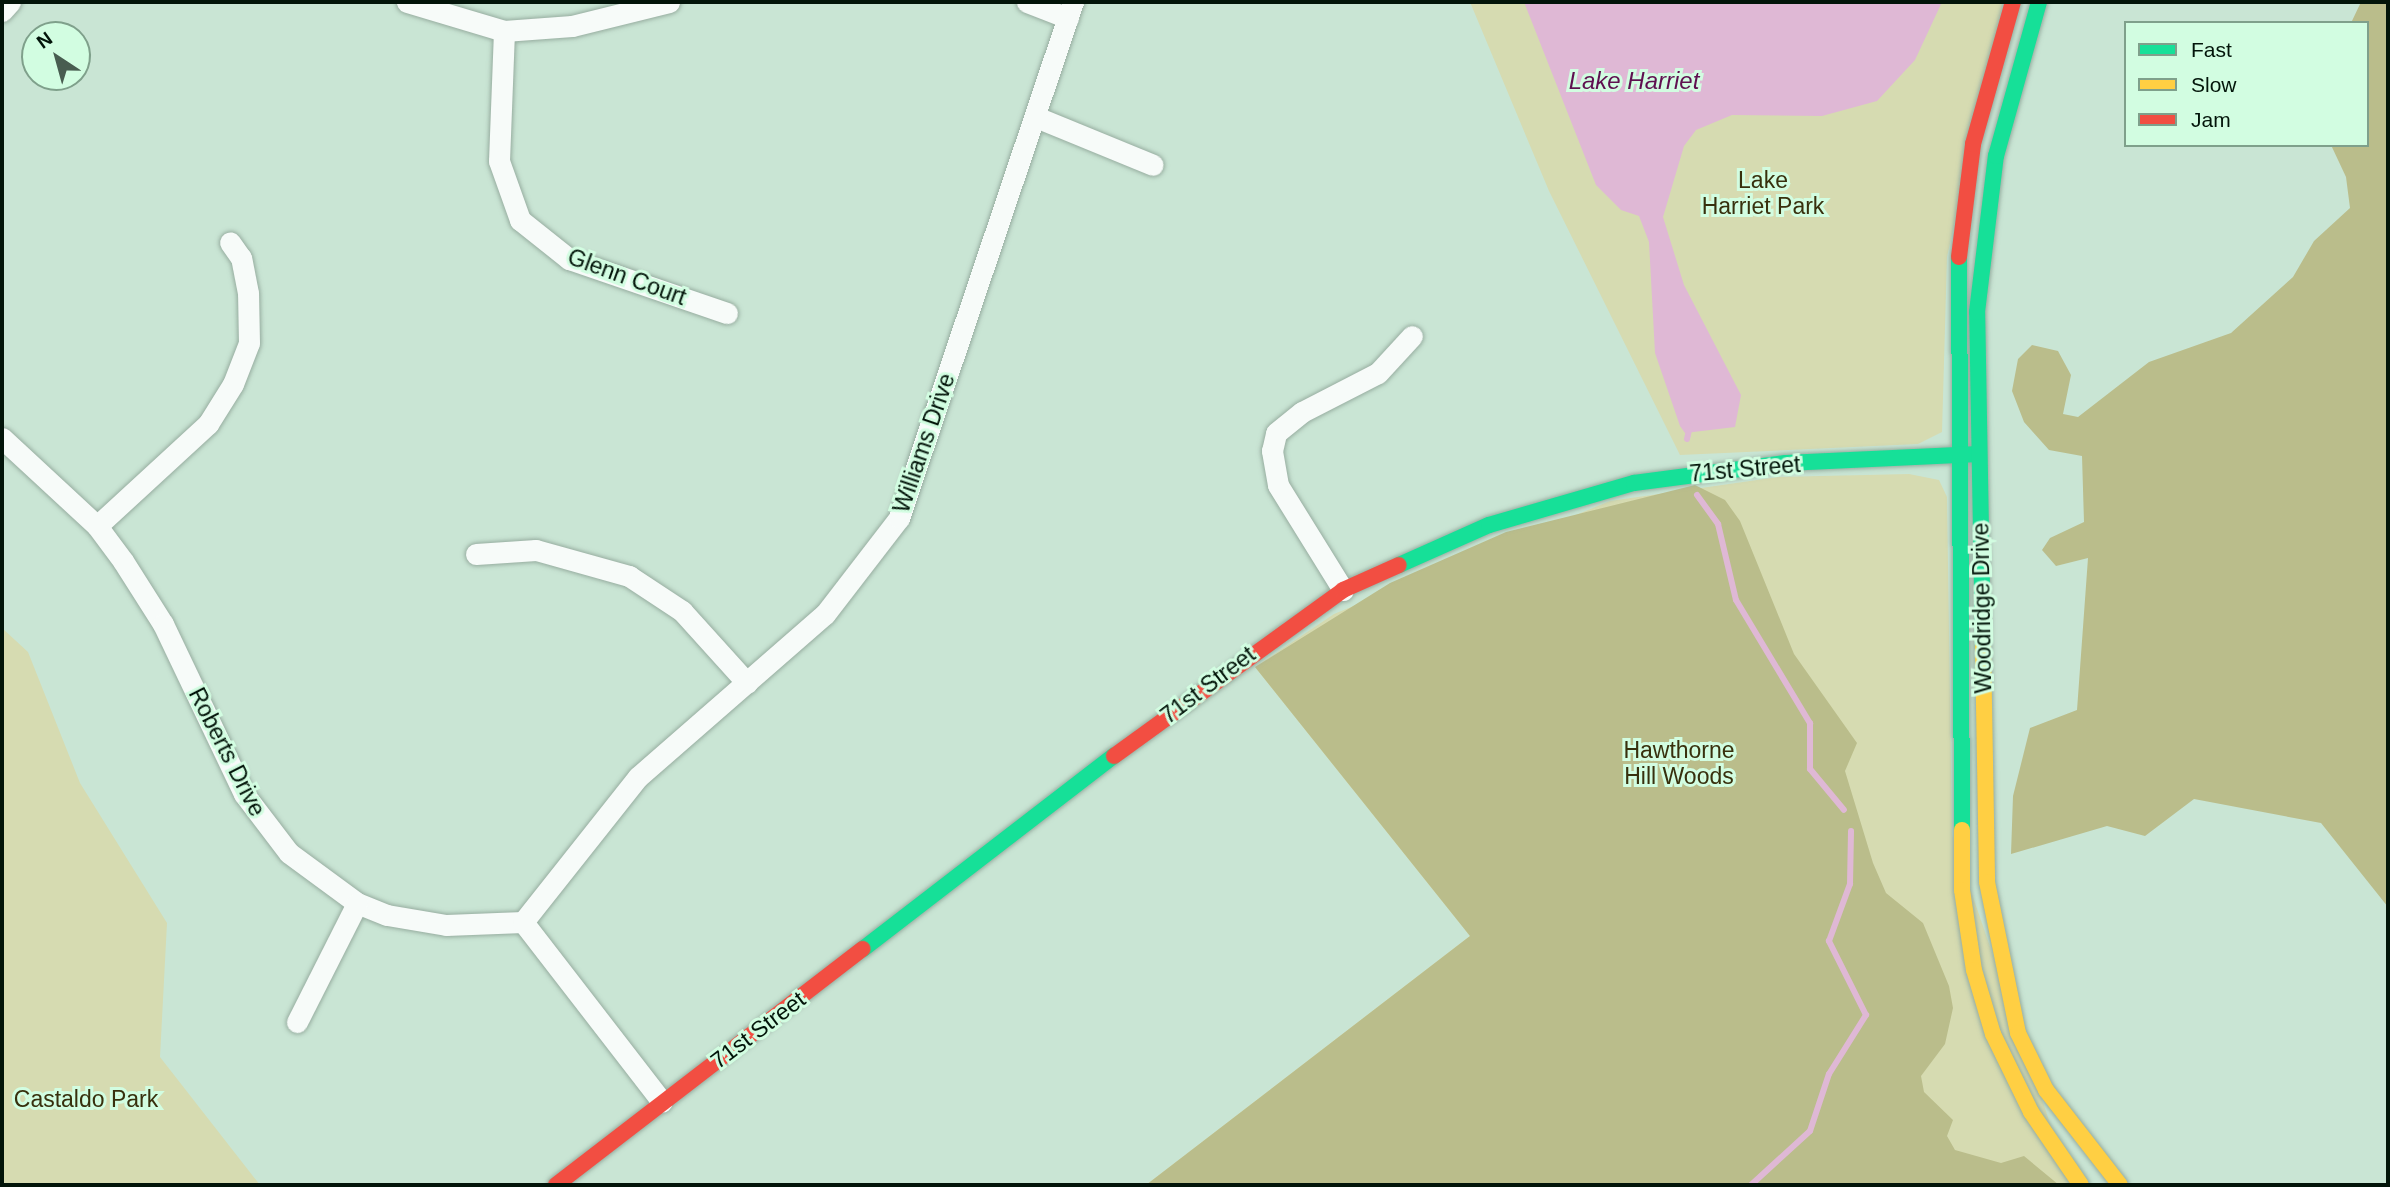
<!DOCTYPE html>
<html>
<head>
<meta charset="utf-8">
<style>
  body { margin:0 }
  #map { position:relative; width:2390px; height:1187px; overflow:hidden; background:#c9e5d4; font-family:Arial,sans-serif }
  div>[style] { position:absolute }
  .green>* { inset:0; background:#d6dbb1 }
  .forest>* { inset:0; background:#babd8b }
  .water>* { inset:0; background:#dfb8d5 }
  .stream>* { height:6px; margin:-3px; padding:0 3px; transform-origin:3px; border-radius:3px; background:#dfb8d5 }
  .roads { filter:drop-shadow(0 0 2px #97ada0) drop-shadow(0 0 2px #97ada0) }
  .street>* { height:21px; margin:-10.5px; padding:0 10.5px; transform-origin:10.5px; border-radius:10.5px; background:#f7fbf9 }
  .fast>* { height:16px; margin:-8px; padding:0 8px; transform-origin:8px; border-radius:8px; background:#16e098 }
  .slow>* { height:16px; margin:-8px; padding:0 8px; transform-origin:8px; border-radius:8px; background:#ffcf43 }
  .jam>* { height:16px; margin:-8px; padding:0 8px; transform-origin:8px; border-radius:8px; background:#f24e42 }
  span { translate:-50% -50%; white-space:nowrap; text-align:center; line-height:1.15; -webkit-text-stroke:6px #d2fde1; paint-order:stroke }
  .park-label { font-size:23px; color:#38300d }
  .street-label { font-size:23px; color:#021409 }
  .water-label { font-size:24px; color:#5f1050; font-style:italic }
  .frame { position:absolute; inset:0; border:4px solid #021409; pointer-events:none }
  .legend { position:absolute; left:2124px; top:21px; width:245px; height:126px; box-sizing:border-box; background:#d2fde1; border:2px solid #7fa08b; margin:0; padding:9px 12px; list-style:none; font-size:21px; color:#021409 }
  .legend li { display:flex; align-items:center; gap:14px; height:35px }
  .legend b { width:35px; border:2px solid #7fa08b }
  .north { position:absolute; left:21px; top:21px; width:70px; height:70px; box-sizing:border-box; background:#d2fde1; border:2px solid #7fa08b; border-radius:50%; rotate:324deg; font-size:19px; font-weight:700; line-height:28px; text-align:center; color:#021409 }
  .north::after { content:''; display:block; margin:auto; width:24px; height:32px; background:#485d50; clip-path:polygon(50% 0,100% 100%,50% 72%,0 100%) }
</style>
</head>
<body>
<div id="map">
  <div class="green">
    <div style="clip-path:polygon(1470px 2px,2003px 2px,1947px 257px,1942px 432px,1918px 444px,1680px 455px,1549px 191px)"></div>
    <div style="clip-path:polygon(1909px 474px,1939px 480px,1947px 497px,1952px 835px,2071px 1185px,1146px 1185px,1470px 936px,1255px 667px,1334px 614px,1610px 501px,1778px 477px)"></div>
    <div style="clip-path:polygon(2px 628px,28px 652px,80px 783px,167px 923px,160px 1057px,260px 1185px,2px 1185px)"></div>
  </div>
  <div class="forest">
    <div style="clip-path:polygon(2361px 2px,2388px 2px,2388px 907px,2321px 823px,2194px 799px,2145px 836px,2107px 826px,2011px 854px,2013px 796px,2030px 728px,2077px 710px,2088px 558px,2056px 566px,2042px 550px,2050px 538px,2084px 522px,2082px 456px,2049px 450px,2024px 422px,2012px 391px,2018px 359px,2032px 345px,2058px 351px,2071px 375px,2063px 414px,2078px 417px,2149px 362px,2231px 333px,2293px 277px,2314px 241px,2350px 208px,2346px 177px,2331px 145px,2367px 145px,2367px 23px,2351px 23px)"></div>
    <div style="clip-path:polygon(1695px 485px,1725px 500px,1740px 521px,1794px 654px,1857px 743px,1845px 771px,1873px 863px,1886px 893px,1923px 923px,1949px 986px,1953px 1008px,1945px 1044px,1921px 1076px,1924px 1092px,1953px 1120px,1947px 1136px,1955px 1150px,2001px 1163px,2024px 1156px,2059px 1185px,1146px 1185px,1470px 936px,1255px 667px,1390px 583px,1506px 532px)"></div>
  </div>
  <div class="water">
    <div style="clip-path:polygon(1524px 2px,1942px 2px,1915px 60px,1877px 101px,1822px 116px,1732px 115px,1696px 130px,1684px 146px,1663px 217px,1684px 285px,1741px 395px,1735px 427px,1685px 433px,1680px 426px,1655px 353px,1649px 242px,1639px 216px,1621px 210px,1596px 185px)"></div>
  </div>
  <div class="stream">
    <div style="left:1687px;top:439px;width:13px;rotate:-77deg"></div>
    <div style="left:1697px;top:495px;width:36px;rotate:54deg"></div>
    <div style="left:1718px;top:524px;width:78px;rotate:76.7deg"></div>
    <div style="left:1736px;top:600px;width:144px;rotate:59deg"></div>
    <div style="left:1810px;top:723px;width:46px;rotate:90deg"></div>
    <div style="left:1810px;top:769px;width:53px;rotate:50.3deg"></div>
    <div style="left:1751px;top:1185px;width:80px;rotate:-42.5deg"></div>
    <div style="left:1810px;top:1131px;width:60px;rotate:-71.6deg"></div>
    <div style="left:1829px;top:1074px;width:70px;rotate:-57.9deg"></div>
    <div style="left:1866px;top:1015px;width:83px;rotate:-116.6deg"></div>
    <div style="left:1829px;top:941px;width:61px;rotate:-69.8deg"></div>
    <div style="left:1850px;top:884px;width:53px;rotate:-88.9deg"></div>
  </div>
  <div class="roads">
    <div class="street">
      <div style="left:407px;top:2px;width:101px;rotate:16.6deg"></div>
      <div style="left:504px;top:31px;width:68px;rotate:-4.2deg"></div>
      <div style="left:572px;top:26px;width:100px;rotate:-13.9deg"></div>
      <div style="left:1027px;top:2px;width:44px;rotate:21.3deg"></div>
      <div style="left:2px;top:11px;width:12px;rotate:-48deg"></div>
      <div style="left:504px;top:31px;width:130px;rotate:92.2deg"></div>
      <div style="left:499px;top:161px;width:63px;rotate:70.4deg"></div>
      <div style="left:520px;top:220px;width:63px;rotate:38.5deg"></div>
      <div style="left:569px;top:259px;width:167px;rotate:18.9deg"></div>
      <div style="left:1036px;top:117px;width:126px;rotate:22.3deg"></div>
      <div style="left:2px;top:438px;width:129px;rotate:42.8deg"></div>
      <div style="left:97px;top:526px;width:44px;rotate:53.4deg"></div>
      <div style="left:123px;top:561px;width:75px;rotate:57.6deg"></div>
      <div style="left:163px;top:624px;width:188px;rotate:64.5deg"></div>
      <div style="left:244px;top:794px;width:74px;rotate:52.7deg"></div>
      <div style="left:289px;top:853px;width:84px;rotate:36.3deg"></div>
      <div style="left:357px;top:903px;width:32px;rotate:22deg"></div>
      <div style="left:387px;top:915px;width:60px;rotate:9.6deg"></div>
      <div style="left:446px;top:925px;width:77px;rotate:-2.2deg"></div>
      <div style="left:523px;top:922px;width:227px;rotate:52.3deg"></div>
      <div style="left:97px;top:526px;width:151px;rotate:-42.6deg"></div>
      <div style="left:208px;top:424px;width:47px;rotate:-58deg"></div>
      <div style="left:233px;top:384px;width:44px;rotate:-68.7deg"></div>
      <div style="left:249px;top:343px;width:50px;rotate:-91.1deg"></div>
      <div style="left:248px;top:293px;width:36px;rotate:-101deg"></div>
      <div style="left:241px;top:258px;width:19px;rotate:-125deg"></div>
      <div style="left:476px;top:554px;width:60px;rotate:-3.8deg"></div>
      <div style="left:536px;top:550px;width:97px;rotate:15.6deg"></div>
      <div style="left:629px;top:576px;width:64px;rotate:33.4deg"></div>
      <div style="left:682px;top:611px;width:97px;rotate:47.9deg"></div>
      <div style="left:1343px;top:590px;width:123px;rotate:-121.8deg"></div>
      <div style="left:1278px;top:485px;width:35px;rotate:-100deg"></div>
      <div style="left:1272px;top:451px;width:18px;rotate:-77deg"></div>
      <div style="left:1276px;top:433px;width:33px;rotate:-39deg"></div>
      <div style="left:1302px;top:412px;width:85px;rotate:-27.2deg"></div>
      <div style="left:1378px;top:373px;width:50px;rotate:-47.4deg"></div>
      <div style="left:523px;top:922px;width:185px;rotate:-51.6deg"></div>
      <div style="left:638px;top:777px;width:248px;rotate:-41.1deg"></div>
      <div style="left:825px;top:614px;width:121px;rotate:-52.4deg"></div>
      <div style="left:899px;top:518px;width:545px;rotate:-71.37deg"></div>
      <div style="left:297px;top:1022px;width:133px;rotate:-63.2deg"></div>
    </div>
    <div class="fast">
      <div style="left:1959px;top:257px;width:573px;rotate:89.7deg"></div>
      <div style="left:1399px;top:565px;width:98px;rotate:-24deg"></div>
      <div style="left:1489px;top:525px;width:151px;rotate:-16.2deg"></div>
      <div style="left:1634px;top:483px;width:153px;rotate:-7.5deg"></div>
      <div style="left:1786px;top:463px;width:193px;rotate:-2.7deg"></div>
      <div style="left:1983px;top:647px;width:335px;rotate:-91deg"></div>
      <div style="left:1977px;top:312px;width:157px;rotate:-83.1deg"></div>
      <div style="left:1996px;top:156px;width:160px;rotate:-74.4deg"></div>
      <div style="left:863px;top:949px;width:317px;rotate:-37.6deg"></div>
    </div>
    <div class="slow">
      <div style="left:1983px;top:647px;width:235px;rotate:89deg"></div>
      <div style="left:1987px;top:882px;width:154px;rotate:78.4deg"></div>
      <div style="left:2018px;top:1033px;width:64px;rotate:63.8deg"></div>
      <div style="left:2046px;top:1090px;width:120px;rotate:52.1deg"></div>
      <div style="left:1962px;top:830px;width:60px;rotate:90deg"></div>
      <div style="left:1962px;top:890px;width:81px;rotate:81.5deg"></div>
      <div style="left:1974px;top:970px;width:67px;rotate:73.5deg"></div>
      <div style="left:1993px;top:1034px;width:87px;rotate:64deg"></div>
      <div style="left:2031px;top:1112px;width:88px;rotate:55.6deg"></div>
    </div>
    <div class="jam">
      <div style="left:1959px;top:257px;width:114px;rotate:-82.9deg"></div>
      <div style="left:1973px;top:144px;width:148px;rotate:-74.3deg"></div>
      <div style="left:1114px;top:756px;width:283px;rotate:-35.9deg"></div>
      <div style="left:1343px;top:590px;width:61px;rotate:-24.1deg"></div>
      <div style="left:556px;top:1185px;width:387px;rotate:-37.6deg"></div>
    </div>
  </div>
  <div class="park-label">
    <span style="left:1763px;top:193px">Lake<br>Harriet Park</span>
    <span style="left:1679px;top:763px">Hawthorne<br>Hill Woods</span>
    <span style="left:86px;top:1099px">Castaldo Park</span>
  </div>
  <div class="street-label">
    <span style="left:627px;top:277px;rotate:20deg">Glenn Court</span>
    <span style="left:924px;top:443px;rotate:-71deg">Williams Drive</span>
    <span style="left:1745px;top:469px;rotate:-5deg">71st Street</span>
    <span style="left:1982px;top:608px;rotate:-91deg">Woodridge Drive</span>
    <span style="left:1208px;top:685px;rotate:-37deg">71st Street</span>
    <span style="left:227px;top:752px;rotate:63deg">Roberts Drive</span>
    <span style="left:758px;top:1030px;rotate:-37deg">71st Street</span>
  </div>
  <div class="water-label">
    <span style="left:1634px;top:81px">Lake Harriet</span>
  </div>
  <div class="frame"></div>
  <ul class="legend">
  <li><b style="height:9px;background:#16e098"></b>Fast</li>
  <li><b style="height:9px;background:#ffcf43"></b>Slow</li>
  <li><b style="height:9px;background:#f24e42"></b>Jam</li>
  </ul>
  <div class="north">N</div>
</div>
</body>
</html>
